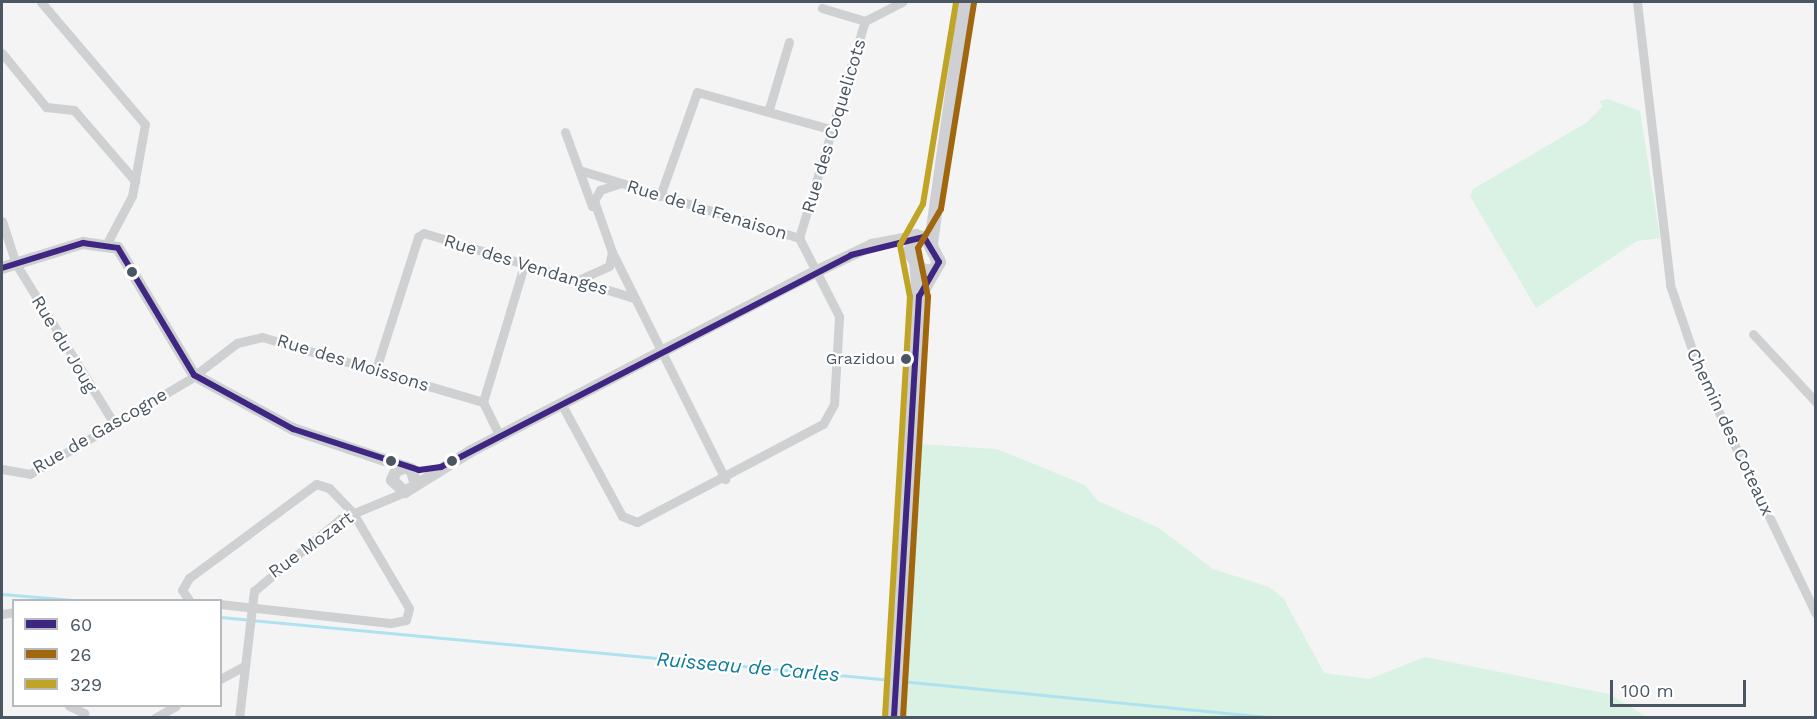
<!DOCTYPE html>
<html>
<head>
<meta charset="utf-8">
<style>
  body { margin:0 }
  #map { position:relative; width:1817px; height:719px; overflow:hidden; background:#f4f4f4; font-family:"Work Sans",sans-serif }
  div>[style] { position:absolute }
  .green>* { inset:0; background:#d9f2e3 }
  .stream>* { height:3px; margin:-1.5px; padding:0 1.5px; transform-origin:1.5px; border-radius:1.5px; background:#aee2f0 }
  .minor>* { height:9px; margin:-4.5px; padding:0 4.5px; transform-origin:4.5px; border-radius:4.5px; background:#ced0d2 }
  .tertiary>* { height:12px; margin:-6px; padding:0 6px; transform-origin:6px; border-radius:6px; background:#ced0d2 }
  .secondary>* { height:14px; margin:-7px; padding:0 7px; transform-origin:7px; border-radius:7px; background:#ced0d4 }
  .bus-1>* { height:6px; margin:-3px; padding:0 3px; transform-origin:3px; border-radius:3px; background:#3f2682 }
  .bus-2>* { height:6px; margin:-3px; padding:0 3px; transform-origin:3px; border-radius:3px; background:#a0670f }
  .bus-3>* { height:6px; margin:-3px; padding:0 3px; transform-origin:3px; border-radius:3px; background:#c0a425 }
  .dots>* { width:16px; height:16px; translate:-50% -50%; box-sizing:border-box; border:3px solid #fff; border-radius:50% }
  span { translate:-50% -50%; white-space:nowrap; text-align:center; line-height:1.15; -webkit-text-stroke:4.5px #fff; paint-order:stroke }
  .bus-label { font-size:16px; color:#4a5661 }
  .right { translate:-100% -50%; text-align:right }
  .street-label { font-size:18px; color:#4a5661 }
  .water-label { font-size:20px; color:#0c7c9b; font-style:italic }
  .frame { position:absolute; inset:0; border:3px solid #4a5661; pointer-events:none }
  .legend { position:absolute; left:12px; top:599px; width:210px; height:108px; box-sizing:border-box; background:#fff; border:2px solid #b7bbc0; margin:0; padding:8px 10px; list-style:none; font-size:18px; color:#4a5661 }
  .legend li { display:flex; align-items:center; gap:12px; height:30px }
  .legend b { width:30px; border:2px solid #b7bbc0 }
  .scale { position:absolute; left:1610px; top:680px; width:136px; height:27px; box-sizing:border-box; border:3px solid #4a5661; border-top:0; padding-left:8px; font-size:18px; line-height:21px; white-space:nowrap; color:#4a5661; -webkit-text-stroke:4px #fff; paint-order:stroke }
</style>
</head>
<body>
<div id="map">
  <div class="green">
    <div style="clip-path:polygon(1608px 99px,1640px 111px,1660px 238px,1637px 241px,1536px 308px,1470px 196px,1473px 189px,1586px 123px,1603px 106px,1599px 101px)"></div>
    <div style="clip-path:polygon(919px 444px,997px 449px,1085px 485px,1098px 501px,1159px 528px,1213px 569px,1269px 587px,1284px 599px,1324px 673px,1369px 679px,1425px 657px,1609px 694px,1647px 717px,901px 717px)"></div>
  </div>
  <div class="stream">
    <div style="left:2px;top:594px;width:71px;rotate:4.8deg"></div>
    <div style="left:220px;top:617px;width:674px;rotate:5.36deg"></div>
    <div style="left:900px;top:681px;width:377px;rotate:5.6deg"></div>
  </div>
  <div class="minor">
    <div style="left:41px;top:2px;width:160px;rotate:49.6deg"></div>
    <div style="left:145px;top:124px;width:73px;rotate:100.2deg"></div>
    <div style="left:132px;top:196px;width:53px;rotate:118deg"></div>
    <div style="left:1637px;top:2px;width:285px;rotate:83.3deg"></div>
    <div style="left:1670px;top:285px;width:93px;rotate:71.2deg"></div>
    <div style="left:1700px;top:373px;width:267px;rotate:64.3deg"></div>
    <div style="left:865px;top:21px;width:42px;rotate:-27.2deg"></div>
    <div style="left:2px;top:53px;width:70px;rotate:50.8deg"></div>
    <div style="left:46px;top:107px;width:28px;rotate:6deg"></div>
    <div style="left:74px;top:110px;width:94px;rotate:49.3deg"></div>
    <div style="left:769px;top:109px;width:70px;rotate:-73.4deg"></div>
    <div style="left:565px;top:132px;width:79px;rotate:70deg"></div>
    <div style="left:660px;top:196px;width:110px;rotate:-70.4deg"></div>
    <div style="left:697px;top:92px;width:141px;rotate:15.6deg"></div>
    <div style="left:2px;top:221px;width:45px;rotate:72deg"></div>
    <div style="left:16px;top:264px;width:187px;rotate:58.4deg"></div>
    <div style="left:799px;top:238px;width:227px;rotate:-73.1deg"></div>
    <div style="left:865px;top:21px;width:45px;rotate:-163.2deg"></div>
    <div style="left:612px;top:252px;width:254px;rotate:63.5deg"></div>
    <div style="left:578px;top:280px;width:34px;rotate:-24deg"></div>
    <div style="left:609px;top:266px;width:14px;rotate:-78deg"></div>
    <div style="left:612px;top:252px;width:54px;rotate:-109.4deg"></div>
    <div style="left:594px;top:201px;width:13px;rotate:-61deg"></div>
    <div style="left:600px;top:190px;width:20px;rotate:-18deg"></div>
    <div style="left:1753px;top:334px;width:93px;rotate:47.2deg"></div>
    <div style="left:376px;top:369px;width:139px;rotate:-72.3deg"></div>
    <div style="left:418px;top:237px;width:7px;rotate:-34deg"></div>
    <div style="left:424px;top:233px;width:217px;rotate:17.2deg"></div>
    <div style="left:483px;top:402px;width:143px;rotate:-73.3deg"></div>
    <div style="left:562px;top:405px;width:126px;rotate:61.6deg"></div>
    <div style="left:622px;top:516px;width:16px;rotate:22deg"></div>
    <div style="left:637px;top:522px;width:210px;rotate:-27.8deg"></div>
    <div style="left:823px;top:424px;width:23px;rotate:-61deg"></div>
    <div style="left:834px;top:404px;width:88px;rotate:-86.7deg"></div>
    <div style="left:839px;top:316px;width:88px;rotate:-117.1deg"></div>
    <div style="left:799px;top:238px;width:230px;rotate:-162.8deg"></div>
    <div style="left:2px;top:469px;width:28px;rotate:10deg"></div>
    <div style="left:30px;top:474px;width:186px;rotate:-30.7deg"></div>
    <div style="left:190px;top:379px;width:59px;rotate:-37.5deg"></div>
    <div style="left:237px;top:343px;width:26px;rotate:-13deg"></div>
    <div style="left:262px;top:337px;width:230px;rotate:16.4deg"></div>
    <div style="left:483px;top:402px;width:39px;rotate:64deg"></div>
    <div style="left:189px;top:600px;width:12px;rotate:-125deg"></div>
    <div style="left:182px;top:590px;width:14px;rotate:-60deg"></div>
    <div style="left:189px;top:578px;width:158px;rotate:-36.5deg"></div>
    <div style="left:316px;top:484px;width:14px;rotate:17deg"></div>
    <div style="left:329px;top:488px;width:35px;rotate:46deg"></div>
    <div style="left:353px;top:513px;width:110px;rotate:59.5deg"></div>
    <div style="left:409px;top:608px;width:12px;rotate:104deg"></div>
    <div style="left:406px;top:620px;width:16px;rotate:169deg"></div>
    <div style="left:390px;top:623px;width:171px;rotate:-173.6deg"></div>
    <div style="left:2px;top:614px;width:12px;rotate:-9deg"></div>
    <div style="left:220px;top:679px;width:26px;rotate:-28deg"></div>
    <div style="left:69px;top:706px;width:17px;rotate:25deg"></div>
    <div style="left:155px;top:718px;width:24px;rotate:-30deg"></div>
    <div style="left:239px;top:718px;width:128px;rotate:-83.3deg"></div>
    <div style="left:254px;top:591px;width:112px;rotate:-39.9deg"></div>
    <div style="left:340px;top:519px;width:70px;rotate:-22.6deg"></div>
  </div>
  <div class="tertiary">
    <div style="left:2px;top:268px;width:85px;rotate:-17.2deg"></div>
    <div style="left:83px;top:243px;width:35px;rotate:8deg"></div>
    <div style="left:118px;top:248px;width:148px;rotate:59.1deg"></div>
    <div style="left:194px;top:375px;width:113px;rotate:28.6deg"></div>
    <div style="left:293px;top:429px;width:125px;rotate:18.7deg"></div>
    <div style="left:411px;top:469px;width:16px;rotate:72deg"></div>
    <div style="left:406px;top:467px;width:11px;rotate:158deg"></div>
    <div style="left:396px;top:471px;width:10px;rotate:114deg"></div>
    <div style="left:392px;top:480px;width:18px;rotate:43deg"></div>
    <div style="left:405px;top:492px;width:78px;rotate:-31.8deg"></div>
    <div style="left:471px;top:451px;width:381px;rotate:-27.5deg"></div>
    <div style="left:809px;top:275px;width:70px;rotate:-25.5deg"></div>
    <div style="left:872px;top:245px;width:43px;rotate:-10.8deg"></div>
  </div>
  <div class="secondary">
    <div style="left:931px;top:243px;width:243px;rotate:-82deg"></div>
    <div style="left:920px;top:295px;width:38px;rotate:-60deg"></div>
    <div style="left:939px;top:262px;width:25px;rotate:-117deg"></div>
    <div style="left:928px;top:240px;width:13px;rotate:-162deg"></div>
    <div style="left:916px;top:236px;width:17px;rotate:111deg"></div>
    <div style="left:910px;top:252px;width:21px;rotate:59deg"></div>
    <div style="left:921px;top:270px;width:11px;rotate:10deg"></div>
    <div style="left:894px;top:718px;width:423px;rotate:-86.6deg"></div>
    <div style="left:919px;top:296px;width:32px;rotate:-95deg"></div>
  </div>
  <div class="bus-1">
    <div style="left:2px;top:268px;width:85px;rotate:-17.2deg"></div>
    <div style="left:83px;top:243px;width:35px;rotate:8deg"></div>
    <div style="left:118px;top:248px;width:148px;rotate:59.1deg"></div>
    <div style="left:194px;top:375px;width:113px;rotate:28.6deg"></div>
    <div style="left:293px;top:429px;width:133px;rotate:18deg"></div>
    <div style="left:419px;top:470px;width:22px;rotate:-8deg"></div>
    <div style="left:441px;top:467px;width:462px;rotate:-27.3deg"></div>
    <div style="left:851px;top:255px;width:75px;rotate:-13.9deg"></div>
    <div style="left:924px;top:237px;width:29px;rotate:59deg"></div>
    <div style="left:939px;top:262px;width:39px;rotate:120deg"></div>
    <div style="left:919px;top:296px;width:423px;rotate:93.4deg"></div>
  </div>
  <div class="bus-2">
    <div style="left:903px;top:718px;width:422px;rotate:-86.6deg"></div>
    <div style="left:928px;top:297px;width:50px;rotate:-101.5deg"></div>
    <div style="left:918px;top:248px;width:45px;rotate:-59.5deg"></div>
    <div style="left:941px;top:209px;width:209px;rotate:-80.9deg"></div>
  </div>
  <div class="bus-3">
    <div style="left:885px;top:717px;width:421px;rotate:-86.6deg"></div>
    <div style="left:910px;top:297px;width:53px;rotate:-100.9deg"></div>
    <div style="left:900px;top:245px;width:47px;rotate:-60.7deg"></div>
    <div style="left:923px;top:204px;width:205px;rotate:-80.7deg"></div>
  </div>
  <div class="dots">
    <div style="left:132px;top:272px;background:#4a5661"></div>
    <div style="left:906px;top:359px;background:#4a5661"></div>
    <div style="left:391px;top:461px;background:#4a5661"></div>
    <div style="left:452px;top:461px;background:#4a5661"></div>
  </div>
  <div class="bus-label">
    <span class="right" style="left:895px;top:359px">Grazidou</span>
  </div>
  <div class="street-label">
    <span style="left:834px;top:126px;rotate:-73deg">Rue des Coquelicots</span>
    <span style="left:707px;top:210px;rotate:17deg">Rue de la Fenaison</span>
    <span style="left:526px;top:265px;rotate:17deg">Rue des Vendanges</span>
    <span style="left:64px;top:344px;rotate:59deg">Rue du Joug</span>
    <span style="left:353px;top:363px;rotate:17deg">Rue des Moissons</span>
    <span style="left:100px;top:431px;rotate:-30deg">Rue de Gascogne</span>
    <span style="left:1730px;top:432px;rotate:65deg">Chemin des Coteaux</span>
    <span style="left:311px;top:545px;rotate:-36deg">Rue Mozart</span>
  </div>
  <div class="water-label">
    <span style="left:748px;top:667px;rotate:5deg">Ruisseau de Carles</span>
  </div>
  <div class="frame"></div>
  <ul class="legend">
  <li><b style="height:8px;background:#3f2682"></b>60</li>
  <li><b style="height:8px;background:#a0670f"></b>26</li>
  <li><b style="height:8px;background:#c0a425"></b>329</li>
  </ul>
  <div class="scale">100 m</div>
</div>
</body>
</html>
